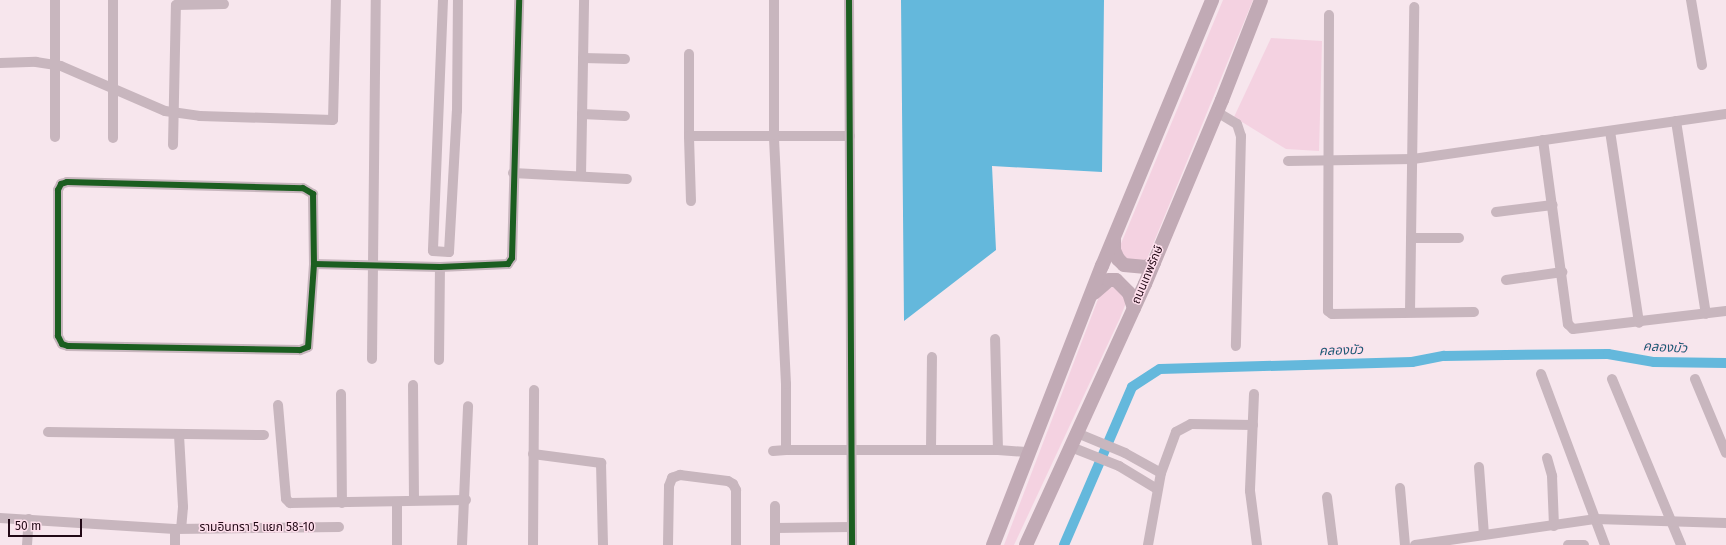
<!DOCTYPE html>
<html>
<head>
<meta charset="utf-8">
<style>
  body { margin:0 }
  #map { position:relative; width:1726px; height:545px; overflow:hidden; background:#f7e6ed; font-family:"Fira Sans","Noto Sans Thai",sans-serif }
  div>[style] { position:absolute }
  .green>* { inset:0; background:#f4d2e1 }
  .water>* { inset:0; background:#64b8dc }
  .canal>* { height:10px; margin:-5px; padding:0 5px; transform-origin:5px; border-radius:5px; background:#64b8dc }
  .street>* { height:10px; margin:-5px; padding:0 5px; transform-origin:5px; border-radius:5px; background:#c8b6be }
  .secondary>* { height:14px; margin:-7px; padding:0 7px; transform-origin:7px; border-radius:7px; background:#c1aab5 }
  .cycleway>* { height:6px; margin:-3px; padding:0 3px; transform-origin:3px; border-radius:3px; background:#1b5e20 }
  span { translate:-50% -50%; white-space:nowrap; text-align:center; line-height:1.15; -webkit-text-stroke:3px #fedfec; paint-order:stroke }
  .street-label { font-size:12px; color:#220916 }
  .water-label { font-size:13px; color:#1c5a74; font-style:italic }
  .scale { position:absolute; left:8px; top:519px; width:74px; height:18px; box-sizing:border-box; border:2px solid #220916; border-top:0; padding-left:5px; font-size:12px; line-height:14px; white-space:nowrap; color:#220916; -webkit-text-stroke:3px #fedfec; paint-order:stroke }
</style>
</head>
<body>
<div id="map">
  <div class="green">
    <div style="clip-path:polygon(1223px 0,1253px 0,1147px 259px,1141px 263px,1124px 259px,1120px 246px)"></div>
    <div style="clip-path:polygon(1271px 38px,1322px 41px,1319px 151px,1286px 149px,1234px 117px)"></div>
    <div style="clip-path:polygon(1114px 286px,1125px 293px,1126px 303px,1120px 318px,1014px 545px,1004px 545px,1100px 294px)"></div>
  </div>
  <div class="water">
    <div style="clip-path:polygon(901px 0,1104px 0,1102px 172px,992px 166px,996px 250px,904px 321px)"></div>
  </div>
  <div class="canal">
    <div style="left:1064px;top:545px;width:172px;rotate:-66.7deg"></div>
    <div style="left:1132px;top:387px;width:33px;rotate:-33deg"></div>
    <div style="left:1160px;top:369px;width:252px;rotate:-1.6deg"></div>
    <div style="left:1412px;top:362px;width:33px;rotate:-11deg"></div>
    <div style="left:1444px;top:356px;width:62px;rotate:-0.9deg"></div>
    <div style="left:1506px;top:355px;width:102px;rotate:-0.6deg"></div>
    <div style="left:1608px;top:354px;width:47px;rotate:9.9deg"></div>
    <div style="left:1654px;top:362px;width:72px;rotate:0.8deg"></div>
  </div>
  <div class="street">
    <div style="left:443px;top:0;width:251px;rotate:92.3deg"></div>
    <div style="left:433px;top:251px;width:16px;rotate:4deg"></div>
    <div style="left:449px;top:252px;width:141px;rotate:-86.8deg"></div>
    <div style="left:457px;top:111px;width:111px;rotate:-89.5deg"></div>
    <div style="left:849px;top:0;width:545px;rotate:89.68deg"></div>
    <div style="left:1691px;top:0;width:66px;rotate:80.4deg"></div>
    <div style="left:1329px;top:15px;width:296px;rotate:90.2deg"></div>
    <div style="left:1328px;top:311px;width:5px;rotate:37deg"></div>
    <div style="left:1332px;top:314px;width:142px;rotate:-0.8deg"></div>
    <div style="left:583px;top:58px;width:42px;rotate:1.4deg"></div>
    <div style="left:0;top:63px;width:36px;rotate:-2deg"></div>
    <div style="left:36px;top:62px;width:25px;rotate:9deg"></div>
    <div style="left:61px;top:66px;width:113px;rotate:23.4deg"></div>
    <div style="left:165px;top:111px;width:35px;rotate:8deg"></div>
    <div style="left:200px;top:116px;width:133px;rotate:1.7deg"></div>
    <div style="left:333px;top:120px;width:120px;rotate:-88.6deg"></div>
    <div style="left:1217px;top:112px;width:23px;rotate:31deg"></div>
    <div style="left:1237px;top:124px;width:13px;rotate:72deg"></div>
    <div style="left:1241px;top:136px;width:210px;rotate:91.4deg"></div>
    <div style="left:582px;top:114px;width:43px;rotate:2.7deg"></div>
    <div style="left:1676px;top:121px;width:195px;rotate:81.2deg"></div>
    <div style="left:1610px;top:131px;width:194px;rotate:81.4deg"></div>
    <div style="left:689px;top:136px;width:82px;rotate:-90deg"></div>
    <div style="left:55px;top:137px;width:137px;rotate:-90deg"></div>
    <div style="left:113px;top:138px;width:138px;rotate:-90deg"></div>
    <div style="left:1543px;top:140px;width:186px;rotate:82.3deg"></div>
    <div style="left:1568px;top:324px;width:7px;rotate:45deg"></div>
    <div style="left:1573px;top:329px;width:154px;rotate:-6.7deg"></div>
    <div style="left:173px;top:145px;width:140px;rotate:-88.8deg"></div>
    <div style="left:176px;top:5px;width:48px;rotate:-1.2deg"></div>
    <div style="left:1288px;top:161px;width:125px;rotate:-0.9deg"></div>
    <div style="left:1413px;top:159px;width:316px;rotate:-8.2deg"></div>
    <div style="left:513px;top:173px;width:114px;rotate:3deg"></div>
    <div style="left:581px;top:176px;width:176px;rotate:-89deg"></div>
    <div style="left:691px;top:201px;width:65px;rotate:-91.8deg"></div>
    <div style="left:689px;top:136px;width:161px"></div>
    <div style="left:1496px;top:212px;width:57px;rotate:-7deg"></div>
    <div style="left:1411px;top:238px;width:48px"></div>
    <div style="left:314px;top:264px;width:83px;rotate:94.1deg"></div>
    <div style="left:308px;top:347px;width:9px;rotate:159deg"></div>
    <div style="left:300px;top:350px;width:232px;rotate:-179deg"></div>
    <div style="left:68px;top:346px;width:6px;rotate:-162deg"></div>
    <div style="left:62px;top:344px;width:9px;rotate:-117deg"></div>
    <div style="left:58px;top:336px;width:146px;rotate:-90deg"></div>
    <div style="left:58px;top:190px;width:7px;rotate:-63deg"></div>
    <div style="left:61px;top:184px;width:6px;rotate:-18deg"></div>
    <div style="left:67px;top:182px;width:236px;rotate:1.5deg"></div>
    <div style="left:303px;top:188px;width:12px;rotate:31deg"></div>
    <div style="left:313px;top:194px;width:70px;rotate:89.2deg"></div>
    <div style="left:314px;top:264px;width:126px;rotate:1.4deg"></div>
    <div style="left:440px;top:267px;width:68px;rotate:-2.5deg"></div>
    <div style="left:508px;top:264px;width:7px;rotate:-56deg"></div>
    <div style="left:512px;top:258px;width:258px;rotate:-88.4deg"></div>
    <div style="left:1506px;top:280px;width:57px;rotate:-8.1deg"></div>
    <div style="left:1410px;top:312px;width:305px;rotate:-89.2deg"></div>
    <div style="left:372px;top:359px;width:359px;rotate:-89.4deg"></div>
    <div style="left:439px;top:360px;width:93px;rotate:-89.4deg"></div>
    <div style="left:1541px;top:374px;width:183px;rotate:69.5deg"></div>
    <div style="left:1612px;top:379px;width:180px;rotate:67.4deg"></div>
    <div style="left:1695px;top:379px;width:80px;rotate:67.3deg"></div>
    <div style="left:413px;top:385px;width:115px;rotate:89.5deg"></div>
    <div style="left:341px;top:394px;width:109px;rotate:89.5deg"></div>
    <div style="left:1254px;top:394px;width:97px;rotate:92.4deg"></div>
    <div style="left:1250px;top:491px;width:54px;rotate:82.6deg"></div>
    <div style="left:278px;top:405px;width:94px;rotate:85.1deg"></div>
    <div style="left:286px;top:499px;width:6px;rotate:45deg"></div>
    <div style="left:290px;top:503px;width:176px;rotate:-1deg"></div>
    <div style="left:48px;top:432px;width:216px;rotate:0.8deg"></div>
    <div style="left:1077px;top:433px;width:52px;rotate:22.6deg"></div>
    <div style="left:1125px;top:453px;width:41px;rotate:29.1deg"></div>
    <div style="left:179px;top:435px;width:72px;rotate:86.8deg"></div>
    <div style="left:183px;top:507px;width:21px;rotate:95deg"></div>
    <div style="left:1071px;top:447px;width:52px;rotate:21.6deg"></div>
    <div style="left:1119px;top:466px;width:44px;rotate:31.2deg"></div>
    <div style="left:786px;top:450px;width:212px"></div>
    <div style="left:998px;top:450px;width:111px;rotate:-91.5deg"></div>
    <div style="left:931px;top:450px;width:93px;rotate:-89.4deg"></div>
    <div style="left:998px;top:450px;width:32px;rotate:4deg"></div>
    <div style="left:773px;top:451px;width:13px;rotate:-4deg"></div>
    <div style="left:786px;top:450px;width:66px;rotate:-90deg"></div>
    <div style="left:786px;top:384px;width:249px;rotate:-92.8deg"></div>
    <div style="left:774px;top:135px;width:135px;rotate:-90deg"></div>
    <div style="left:533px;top:454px;width:69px;rotate:7.5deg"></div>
    <div style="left:601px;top:463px;width:82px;rotate:88.6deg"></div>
    <div style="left:1547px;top:458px;width:19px;rotate:74deg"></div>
    <div style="left:1552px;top:476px;width:50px;rotate:87.7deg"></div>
    <div style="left:1479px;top:467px;width:68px;rotate:85.8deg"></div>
    <div style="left:1400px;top:488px;width:57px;rotate:85deg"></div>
    <div style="left:1327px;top:497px;width:48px;rotate:82.9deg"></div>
    <div style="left:397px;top:502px;width:43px;rotate:90deg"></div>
    <div style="left:0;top:518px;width:175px;rotate:3.6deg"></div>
    <div style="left:175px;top:529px;width:164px;rotate:-0.7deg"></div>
    <div style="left:775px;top:528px;width:76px;rotate:-0.8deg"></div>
    <div style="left:175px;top:529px;width:16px;rotate:90deg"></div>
    <div style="left:27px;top:545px;width:26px;rotate:-86deg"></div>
    <div style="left:462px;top:545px;width:139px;rotate:-87.5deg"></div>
    <div style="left:533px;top:545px;width:155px;rotate:-89.6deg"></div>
    <div style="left:668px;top:545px;width:59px;rotate:-89deg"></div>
    <div style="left:669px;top:486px;width:9px;rotate:-69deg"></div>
    <div style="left:672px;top:478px;width:9px;rotate:-21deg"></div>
    <div style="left:680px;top:475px;width:48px;rotate:7.1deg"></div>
    <div style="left:728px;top:481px;width:6px;rotate:31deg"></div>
    <div style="left:733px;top:484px;width:7px;rotate:63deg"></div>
    <div style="left:736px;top:490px;width:55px;rotate:90deg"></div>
    <div style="left:775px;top:545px;width:39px;rotate:-90deg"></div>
    <div style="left:1148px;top:545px;width:73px;rotate:-79.8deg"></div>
    <div style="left:1161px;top:473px;width:44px;rotate:-69.9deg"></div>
    <div style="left:1176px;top:432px;width:17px;rotate:-28deg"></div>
    <div style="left:1191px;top:424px;width:62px;rotate:0.9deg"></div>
    <div style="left:1415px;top:545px;width:183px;rotate:-8.2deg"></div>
    <div style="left:1596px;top:519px;width:130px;rotate:1.8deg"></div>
    <div style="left:1568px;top:545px;width:16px"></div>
  </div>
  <div class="secondary">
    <div style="left:1114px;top:240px;width:10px;rotate:90deg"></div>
    <div style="left:1114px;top:250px;width:10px;rotate:66deg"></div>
    <div style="left:1118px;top:259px;width:8px;rotate:45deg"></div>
    <div style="left:1124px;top:265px;width:22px;rotate:5deg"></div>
    <div style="left:1146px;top:267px;width:9px;rotate:-27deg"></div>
    <div style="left:1094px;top:293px;width:20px;rotate:-41deg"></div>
    <div style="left:1109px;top:280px;width:7px"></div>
    <div style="left:1116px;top:280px;width:18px;rotate:45deg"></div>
    <div style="left:1129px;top:293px;width:16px;rotate:72deg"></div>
    <div style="left:993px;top:545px;width:300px;rotate:-68.7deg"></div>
    <div style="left:1102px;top:266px;width:288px;rotate:-67.5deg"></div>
    <div style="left:1026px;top:545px;width:287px;rotate:-65.5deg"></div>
    <div style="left:1145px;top:284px;width:199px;rotate:-67.3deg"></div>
    <div style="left:1222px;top:100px;width:107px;rotate:-68.7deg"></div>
  </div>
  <div class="cycleway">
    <div style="left:849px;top:0;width:545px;rotate:89.68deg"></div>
    <div style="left:314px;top:264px;width:83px;rotate:94.1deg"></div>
    <div style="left:308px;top:347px;width:9px;rotate:159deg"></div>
    <div style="left:300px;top:350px;width:232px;rotate:-179deg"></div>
    <div style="left:68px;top:346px;width:6px;rotate:-162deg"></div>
    <div style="left:62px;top:344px;width:9px;rotate:-117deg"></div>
    <div style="left:58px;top:336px;width:146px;rotate:-90deg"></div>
    <div style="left:58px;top:190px;width:7px;rotate:-63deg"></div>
    <div style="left:61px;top:184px;width:6px;rotate:-18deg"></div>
    <div style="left:67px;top:182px;width:236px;rotate:1.5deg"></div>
    <div style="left:303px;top:188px;width:12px;rotate:31deg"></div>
    <div style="left:313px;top:194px;width:70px;rotate:89.2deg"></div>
    <div style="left:314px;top:264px;width:126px;rotate:1.4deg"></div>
    <div style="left:440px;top:267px;width:68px;rotate:-2.5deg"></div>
    <div style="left:508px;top:264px;width:7px;rotate:-56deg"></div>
    <div style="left:512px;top:258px;width:258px;rotate:-88.4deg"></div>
  </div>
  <div class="street-label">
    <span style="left:1148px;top:275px;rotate:-67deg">ถนนเทพรักษ์</span>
    <span style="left:257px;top:528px">รามอินทรา 5 แยก 58-10</span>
  </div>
  <div class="water-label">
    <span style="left:1665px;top:348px;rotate:3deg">คลองบัว</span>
    <span style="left:1341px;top:351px;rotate:-2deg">คลองบัว</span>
  </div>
  <div class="scale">50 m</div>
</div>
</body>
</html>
